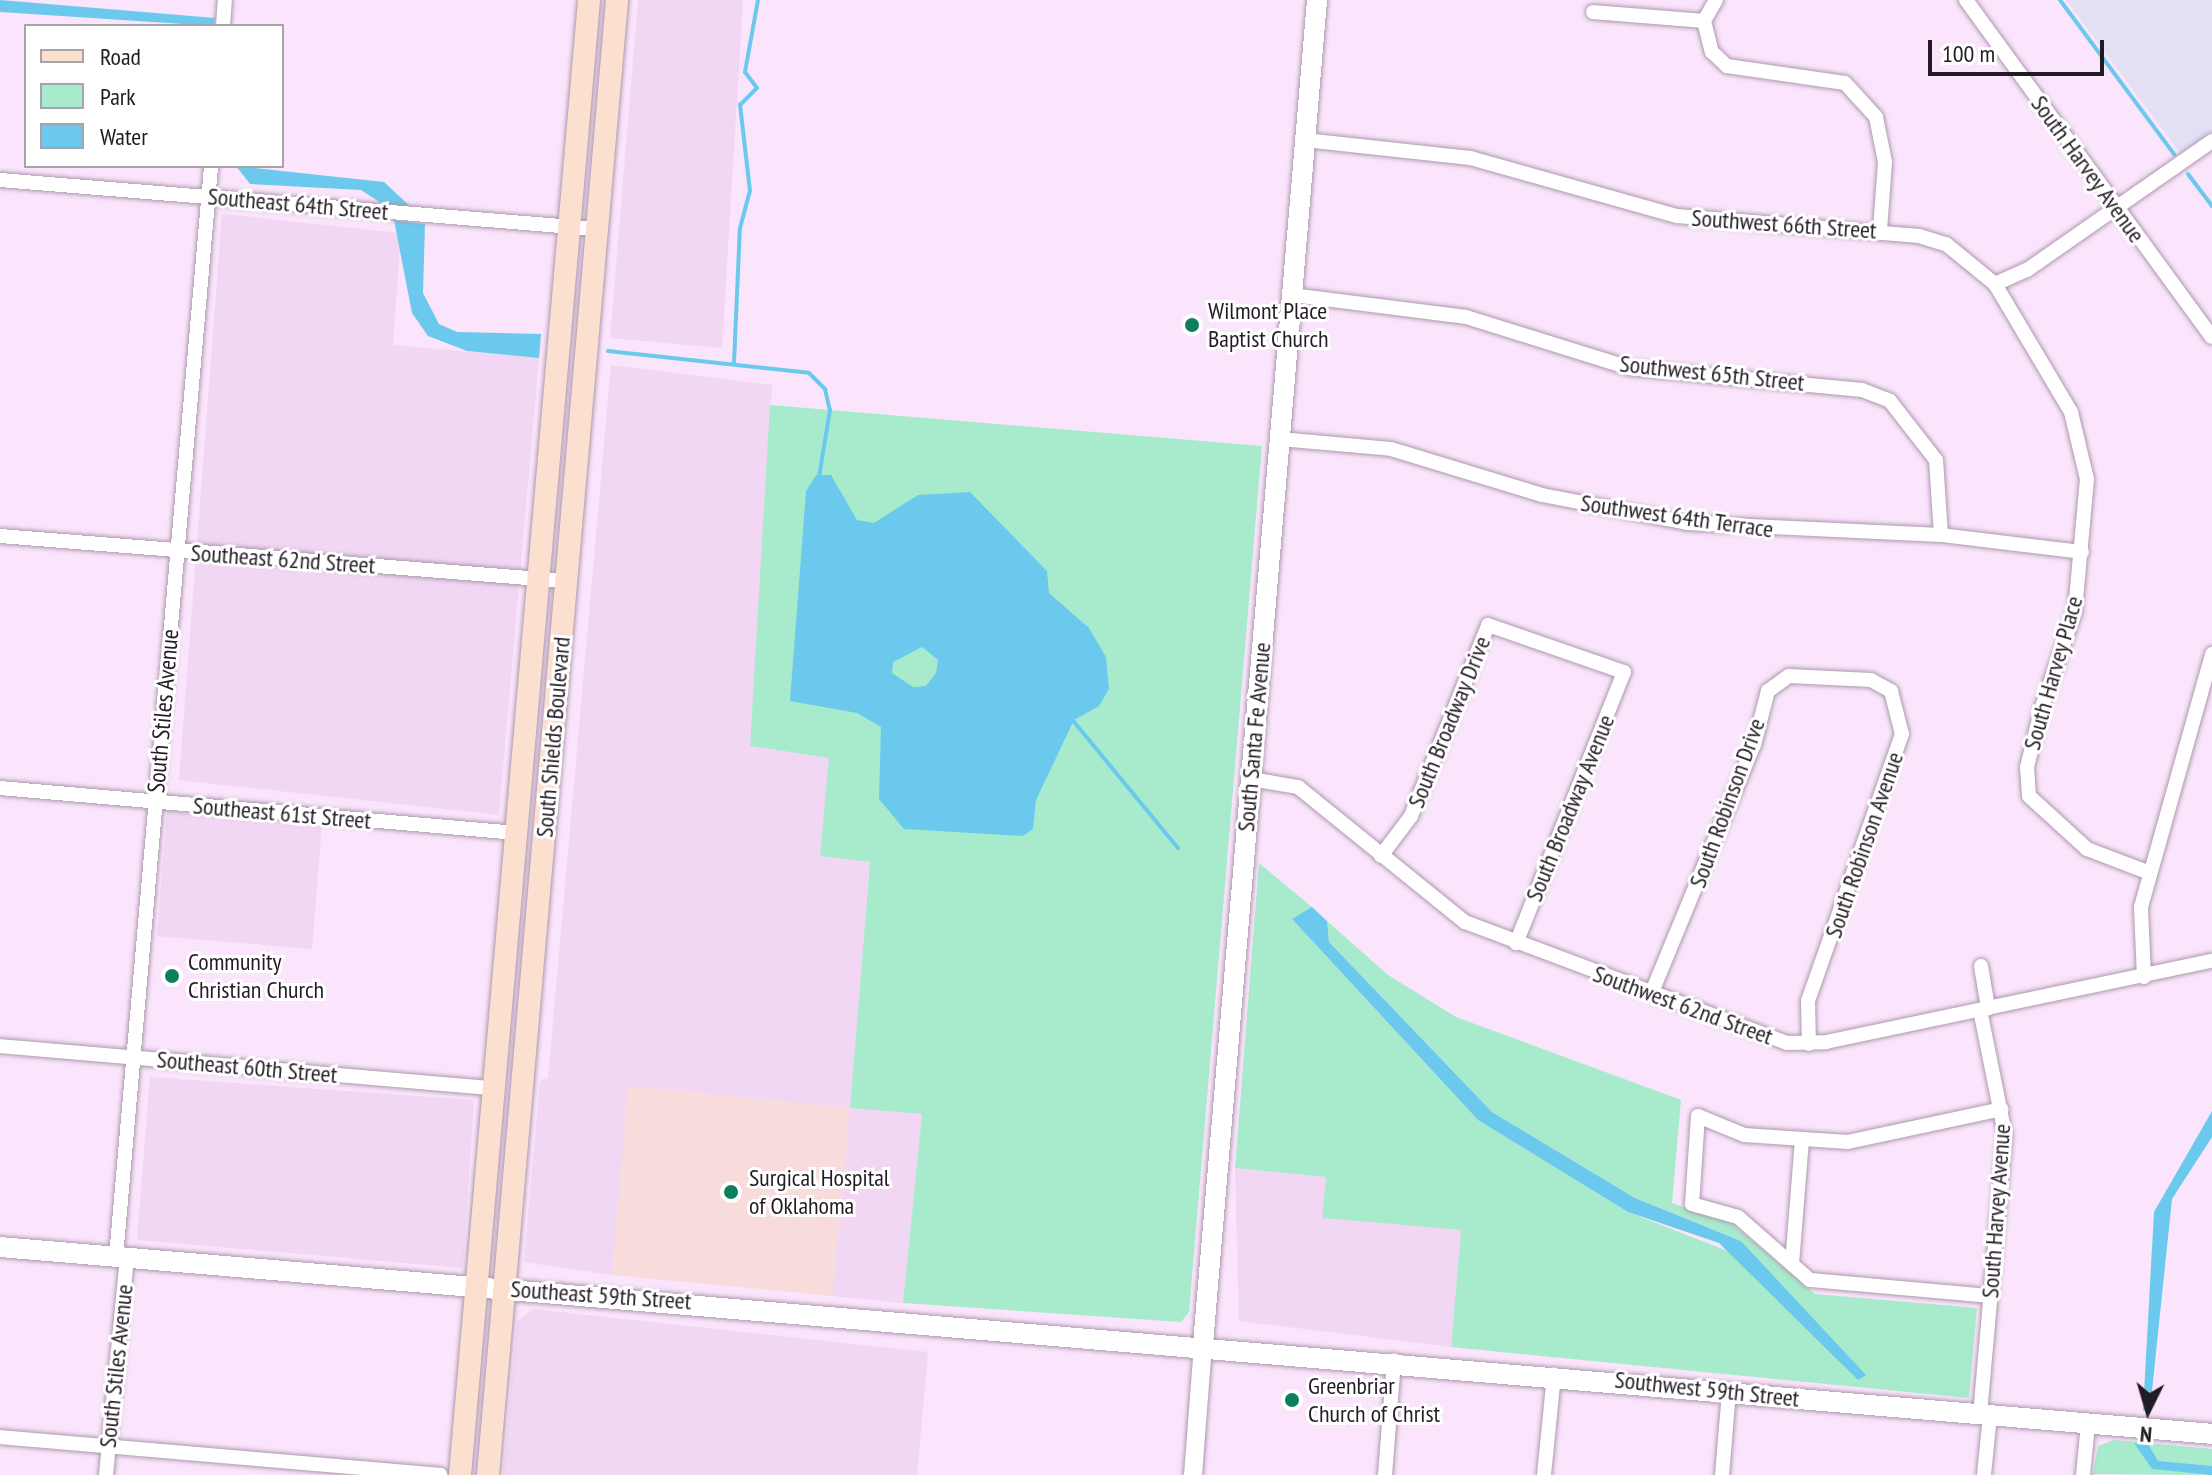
<!DOCTYPE html>
<html>
<head>
<meta charset="utf-8">
<style>
  body { margin:0 }
  #map { position:relative; width:2212px; height:1475px; overflow:hidden; background:#fae5fc; font-family:"PT Sans Narrow",sans-serif }
  div>[style] { position:absolute }
  .built>* { inset:0; background:#f1d7f3 }
  .education>* { inset:0; background:#e3e0f6 }
  .medical>* { inset:0; background:#f7dcdb }
  .green>* { inset:0; background:#a7ebcc }
  .water>* { inset:0; background:#6bc9ee }
  .stream>* { height:4px; margin:-2px; padding:0 2px; transform-origin:2px; border-radius:2px; background:#6bc9ee }
  .roads { filter:drop-shadow(0 0 2px #ad99ae) drop-shadow(0 0 2px #ad99ae) }
  .minor>* { height:14px; margin:-7px; padding:0 7px; transform-origin:7px; border-radius:7px; background:#fff }
  .tertiary>* { height:18px; margin:-9px; padding:0 9px; transform-origin:9px; border-radius:9px; background:#fff }
  .secondary>* { height:20px; margin:-10px; padding:0 10px; transform-origin:10px; border-radius:10px; background:#fff }
  .primary>* { height:22px; margin:-11px; padding:0 11px; transform-origin:11px; border-radius:11px; background:#fbdfcf }
  .dots>* { width:22px; height:22px; translate:-50% -50%; box-sizing:border-box; border:4px solid #fff; border-radius:50% }
  span { translate:-50% -50%; white-space:nowrap; text-align:center; line-height:1.15; -webkit-text-stroke:6px #fff; paint-order:stroke }
  .street-label { font-size:24px; color:#221b23 }
  .poi-label { font-size:24px; color:#221b23 }
  .left { translate:0 -50%; text-align:left }
  .legend { position:absolute; left:24px; top:24px; width:260px; height:144px; box-sizing:border-box; background:#fff; border:2px solid #a7a4a7; margin:0; padding:10px 14px; list-style:none; font-size:24px; color:#221b23 }
  .legend li { display:flex; align-items:center; gap:16px; height:40px }
  .legend b { width:40px; border:2px solid #a7a4a7 }
  .north { position:absolute; left:2108px; top:1371px; width:80px; height:80px; -webkit-text-stroke:6px #fff; paint-order:stroke; rotate:185deg; font-size:22px; font-weight:700; line-height:32px; text-align:center; color:#221b23 }
  .north::after { content:''; display:block; margin:auto; width:28px; height:36px; background:#221b23; clip-path:polygon(50% 0,100% 100%,50% 72%,0 100%) }
  .scale { position:absolute; left:1928px; top:40px; width:176px; height:36px; box-sizing:border-box; border:4px solid #221b23; border-top:0; padding-left:10px; font-size:24px; line-height:28px; white-space:nowrap; color:#221b23; -webkit-text-stroke:6px #fff; paint-order:stroke }
</style>
</head>
<body>
<div id="map">
  <div class="built">
    <div style="clip-path:polygon(638px 0,743px 0,722px 348px,610px 338px)"></div>
    <div style="clip-path:polygon(222px 214px,401px 233px,393px 345px,539px 358px,499px 815px,179px 780px)"></div>
    <div style="clip-path:polygon(611px 365px,772px 385px,750px 746px,830px 758px,820px 856px,870px 862px,850px 1107px,922px 1114px,903px 1303px,832px 1296px,850px 1108px,629px 1086px,612px 1275px,524px 1262px,540px 1081px,548px 1078px)"></div>
    <div style="clip-path:polygon(167px 811px,322px 824px,312px 949px,157px 936px)"></div>
    <div style="clip-path:polygon(150px 1077px,474px 1100px,463px 1268px,137px 1240px)"></div>
    <div style="clip-path:polygon(1235px 1168px,1326px 1177px,1323px 1218px,1461px 1230px,1451px 1347px,1239px 1321px)"></div>
    <div style="clip-path:polygon(533px 1309px,928px 1352px,917px 1475px,503px 1475px,517px 1321px)"></div>
  </div>
  <div class="education">
    <div style="clip-path:polygon(2066px 0,2212px 0,2212px 132px,2181px 154px)"></div>
  </div>
  <div class="medical">
    <div style="clip-path:polygon(628px 1086px,850px 1108px,832px 1296px,612px 1275px)"></div>
  </div>
  <div class="green">
    <div style="clip-path:polygon(770px 405px,1262px 446px,1189px 1312px,1181px 1322px,903px 1303px,922px 1114px,850px 1108px,870px 862px,820px 856px,829px 758px,750px 746px)"></div>
    <div style="clip-path:polygon(1259px 863px,1312px 907px,1293px 920px,1478px 1120px,1628px 1212px,1735px 1254px,1858px 1380px,1741px 1241px,1635px 1198px,1492px 1112px,1329px 942px,1327px 921px,1388px 975px,1456px 1017px,1681px 1100px,1672px 1203px,1732px 1224px,1815px 1294px,1977px 1308px,1969px 1398px,1451px 1347px,1461px 1230px,1322px 1218px,1326px 1177px,1235px 1168px)"></div>
    <div style="clip-path:polygon(2114px 1440px,2212px 1449px,2212px 1475px,2093px 1474px,2098px 1446px)"></div>
  </div>
  <div class="water">
    <div style="clip-path:polygon(0 0,215px 18px,214px 26px,0 12px)"></div>
    <div style="clip-path:polygon(236px 166px,384px 182px,412px 208px,384px 205px,361px 190px,250px 184px)"></div>
    <div style="clip-path:polygon(394px 220px,425px 224px,423px 293px,439px 324px,457px 332px,541px 334px,539px 358px,467px 351px,428px 336px,412px 313px)"></div>
    <div style="clip-path:polygon(evenodd,816px 475px,831px 475px,857px 520px,874px 523px,918px 495px,970px 492px,1047px 571px,1049px 593px,1089px 628px,1106px 657px,1109px 689px,1099px 706px,1074px 720px,1036px 800px,1033px 829px,1023px 836px,904px 829px,879px 799px,881px 727px,857px 713px,790px 701px,806px 491px,816px 475px,922px 647px,938px 660px,936px 673px,926px 686px,913px 687px,892px 673px,893px 662px,922px 647px)"></div>
    <div style="clip-path:polygon(1312px 907px,1327px 921px,1329px 942px,1492px 1112px,1635px 1198px,1741px 1241px,1866px 1375px,1858px 1380px,1719px 1243px,1628px 1212px,1478px 1120px,1292px 919px)"></div>
    <div style="clip-path:polygon(2212px 1111px,2212px 1137px,2172px 1199px,2150px 1410px,2143px 1411px,2154px 1212px)"></div>
    <div style="clip-path:polygon(2134px 1443px,2148px 1444px,2158px 1461px,2212px 1466px,2212px 1475px,2152px 1469px)"></div>
  </div>
  <div class="stream">
    <div style="left:2060px;top:0;width:192px;rotate:53.5deg"></div>
    <div style="left:2188px;top:174px;width:40px;rotate:53deg"></div>
    <div style="left:608px;top:351px;width:202px;rotate:6.2deg"></div>
    <div style="left:809px;top:373px;width:23px;rotate:45deg"></div>
    <div style="left:825px;top:389px;width:22px;rotate:77deg"></div>
    <div style="left:830px;top:410px;width:68px;rotate:99.3deg"></div>
    <div style="left:734px;top:363px;width:135px;rotate:-87.5deg"></div>
    <div style="left:740px;top:228px;width:38px;rotate:-75deg"></div>
    <div style="left:750px;top:191px;width:87px;rotate:-96.6deg"></div>
    <div style="left:740px;top:105px;width:24px;rotate:-45deg"></div>
    <div style="left:757px;top:88px;width:20px;rotate:-127deg"></div>
    <div style="left:745px;top:72px;width:73px;rotate:-79.8deg"></div>
    <div style="left:1070px;top:717px;width:170px;rotate:50.5deg"></div>
  </div>
  <div class="roads">
    <div class="minor">
      <div style="left:1716px;top:0;width:24px;rotate:120deg"></div>
      <div style="left:1704px;top:21px;width:32px;rotate:76deg"></div>
      <div style="left:1712px;top:52px;width:21px;rotate:43deg"></div>
      <div style="left:1727px;top:66px;width:119px;rotate:8.2deg"></div>
      <div style="left:1845px;top:83px;width:46px;rotate:47.6deg"></div>
      <div style="left:1876px;top:117px;width:46px;rotate:78.7deg"></div>
      <div style="left:1885px;top:162px;width:68px;rotate:94.2deg"></div>
      <div style="left:1966px;top:0;width:417px;rotate:53.9deg"></div>
      <div style="left:1593px;top:12px;width:111px;rotate:4.6deg"></div>
      <div style="left:223px;top:26px;width:26px;rotate:-86deg"></div>
      <div style="left:1305px;top:140px;width:166px;rotate:6.2deg"></div>
      <div style="left:1470px;top:158px;width:215px;rotate:15.7deg"></div>
      <div style="left:1677px;top:216px;width:243px;rotate:4.7deg"></div>
      <div style="left:1919px;top:236px;width:28px;rotate:17deg"></div>
      <div style="left:1946px;top:244px;width:63px;rotate:39.2deg"></div>
      <div style="left:1995px;top:284px;width:35px;rotate:-24deg"></div>
      <div style="left:2027px;top:270px;width:226px;rotate:-34.9deg"></div>
      <div style="left:0;top:180px;width:599px;rotate:4.69deg"></div>
      <div style="left:1995px;top:284px;width:149px;rotate:59.3deg"></div>
      <div style="left:2071px;top:412px;width:69px;rotate:76.6deg"></div>
      <div style="left:2087px;top:479px;width:133px;rotate:95.2deg"></div>
      <div style="left:2075px;top:611px;width:102px;rotate:109deg"></div>
      <div style="left:2042px;top:707px;width:62px;rotate:104deg"></div>
      <div style="left:2027px;top:767px;width:29px;rotate:86deg"></div>
      <div style="left:2029px;top:796px;width:79px;rotate:42.4deg"></div>
      <div style="left:2087px;top:849px;width:67px;rotate:20.9deg"></div>
      <div style="left:1292px;top:295px;width:175px;rotate:7.2deg"></div>
      <div style="left:1466px;top:317px;width:172px;rotate:17.3deg"></div>
      <div style="left:1630px;top:368px;width:233px;rotate:5.4deg"></div>
      <div style="left:1862px;top:390px;width:30px;rotate:21deg"></div>
      <div style="left:1890px;top:401px;width:75px;rotate:52.1deg"></div>
      <div style="left:1936px;top:460px;width:75px;rotate:86.2deg"></div>
      <div style="left:1280px;top:439px;width:111px;rotate:5.1deg"></div>
      <div style="left:1391px;top:449px;width:158px;rotate:16.9deg"></div>
      <div style="left:1542px;top:495px;width:148px;rotate:10.9deg"></div>
      <div style="left:1687px;top:523px;width:254px;rotate:2.7deg"></div>
      <div style="left:1941px;top:535px;width:142px;rotate:6.9deg"></div>
      <div style="left:0;top:536px;width:568px;rotate:4.55deg"></div>
      <div style="left:1251px;top:779px;width:48px;rotate:9.7deg"></div>
      <div style="left:1298px;top:787px;width:215px;rotate:39deg"></div>
      <div style="left:1465px;top:922px;width:344px;rotate:20.6deg"></div>
      <div style="left:1787px;top:1043px;width:39px;rotate:-1deg"></div>
      <div style="left:1826px;top:1042px;width:394px;rotate:-11.9deg"></div>
      <div style="left:0;top:788px;width:518px;rotate:4.98deg"></div>
      <div style="left:1381px;top:856px;width:50px;rotate:-53.1deg"></div>
      <div style="left:1411px;top:816px;width:206px;rotate:-68deg"></div>
      <div style="left:1488px;top:625px;width:144px;rotate:19.1deg"></div>
      <div style="left:1624px;top:672px;width:292px;rotate:111.7deg"></div>
      <div style="left:1981px;top:966px;width:43px;rotate:80.5deg"></div>
      <div style="left:2144px;top:977px;width:70px;rotate:-92.5deg"></div>
      <div style="left:2141px;top:907px;width:263px;rotate:-74.3deg"></div>
      <div style="left:1652px;top:992px;width:267px;rotate:-67.6deg"></div>
      <div style="left:1754px;top:745px;width:56px;rotate:-75.5deg"></div>
      <div style="left:1768px;top:691px;width:26px;rotate:-36deg"></div>
      <div style="left:1789px;top:676px;width:82px;rotate:2.8deg"></div>
      <div style="left:1871px;top:680px;width:23px;rotate:29deg"></div>
      <div style="left:1891px;top:691px;width:44px;rotate:75.7deg"></div>
      <div style="left:1902px;top:734px;width:283px;rotate:109.4deg"></div>
      <div style="left:1808px;top:1001px;width:43px;rotate:88.7deg"></div>
      <div style="left:0;top:1046px;width:496px;rotate:4.9deg"></div>
      <div style="left:116px;top:1257px;width:1095px;rotate:-85.02deg"></div>
      <div style="left:1792px;top:1264px;width:125px;rotate:-85.4deg"></div>
      <div style="left:1990px;top:1296px;width:181px;rotate:-174.9deg"></div>
      <div style="left:1810px;top:1280px;width:96px;rotate:-138.8deg"></div>
      <div style="left:1738px;top:1217px;width:48px;rotate:-164.2deg"></div>
      <div style="left:1692px;top:1204px;width:88px;rotate:-86.1deg"></div>
      <div style="left:1698px;top:1116px;width:50px;rotate:22.4deg"></div>
      <div style="left:1744px;top:1135px;width:104px;rotate:3.9deg"></div>
      <div style="left:1848px;top:1142px;width:157px;rotate:-12.1deg"></div>
      <div style="left:1980px;top:1414px;width:281px;rotate:-84.9deg"></div>
      <div style="left:2005px;top:1134px;width:126px;rotate:-101.4deg"></div>
      <div style="left:0;top:1437px;width:442px;rotate:4.9deg"></div>
      <div style="left:106px;top:1475px;width:219px;rotate:-84.5deg"></div>
      <div style="left:1385px;top:1475px;width:115px;rotate:-85.5deg"></div>
      <div style="left:1544px;top:1475px;width:101px;rotate:-84.3deg"></div>
      <div style="left:1722px;top:1475px;width:83px;rotate:-85.2deg"></div>
      <div style="left:1984px;top:1475px;width:60px;rotate:-84.3deg"></div>
      <div style="left:2083px;top:1475px;width:51px;rotate:-84.4deg"></div>
    </div>
    <div class="tertiary">
      <div style="left:1193px;top:1475px;width:131px;rotate:-85.6deg"></div>
    </div>
    <div class="secondary">
      <div style="left:0;top:1247px;width:2220px;rotate:4.83deg"></div>
      <div style="left:1203px;top:1344px;width:1349px;rotate:-85.15deg"></div>
    </div>
    <div class="primary">
      <div style="left:460px;top:1475px;width:1481px;rotate:-85deg"></div>
      <div style="left:488px;top:1475px;width:1481px;rotate:-85deg"></div>
    </div>
  </div>
  <div class="dots">
    <div style="left:1192px;top:325px;background:#0c7f5d"></div>
    <div style="left:172px;top:976px;background:#0c7f5d"></div>
    <div style="left:731px;top:1192px;background:#0c7f5d"></div>
    <div style="left:1292px;top:1400px;background:#0c7f5d"></div>
  </div>
  <div class="street-label">
    <span style="left:2088px;top:169px;rotate:54deg">South Harvey Avenue</span>
    <span style="left:298px;top:204px;rotate:5deg">Southeast 64th Street</span>
    <span style="left:1784px;top:224px;rotate:4deg">Southwest 66th Street</span>
    <span style="left:1712px;top:373px;rotate:6deg">Southwest 65th Street</span>
    <span style="left:1677px;top:516px;rotate:8deg">Southwest 64th Terrace</span>
    <span style="left:283px;top:559px;rotate:4deg">Southeast 62nd Street</span>
    <span style="left:2053px;top:673px;rotate:-74deg">South Harvey Place</span>
    <span style="left:163px;top:711px;rotate:-85deg">South Stiles Avenue</span>
    <span style="left:1449px;top:722px;rotate:-68deg">South Broadway Drive</span>
    <span style="left:553px;top:737px;rotate:-85deg">South Shields Boulevard</span>
    <span style="left:1254px;top:737px;rotate:-85deg">South Santa Fe Avenue</span>
    <span style="left:1727px;top:803px;rotate:-70deg">South Robinson Drive</span>
    <span style="left:1570px;top:808px;rotate:-68deg">South Broadway Avenue</span>
    <span style="left:282px;top:813px;rotate:5deg">Southeast 61st Street</span>
    <span style="left:1864px;top:845px;rotate:-71deg">South Robinson Avenue</span>
    <span style="left:1683px;top:1005px;rotate:20deg">Southwest 62nd Street</span>
    <span style="left:247px;top:1067px;rotate:5deg">Southeast 60th Street</span>
    <span style="left:1996px;top:1211px;rotate:-86deg">South Harvey Avenue</span>
    <span style="left:601px;top:1295px;rotate:4deg">Southeast 59th Street</span>
    <span style="left:116px;top:1366px;rotate:-84deg">South Stiles Avenue</span>
    <span style="left:1707px;top:1389px;rotate:6deg">Southwest 59th Street</span>
  </div>
  <div class="poi-label">
    <span class="left" style="left:1208px;top:325px">Wilmont Place<br>Baptist Church</span>
    <span class="left" style="left:188px;top:976px">Community<br>Christian Church</span>
    <span class="left" style="left:749px;top:1192px">Surgical Hospital<br>of Oklahoma</span>
    <span class="left" style="left:1308px;top:1400px">Greenbriar<br>Church of Christ</span>
  </div>
  <ul class="legend">
  <li><b style="height:10px;background:#fbdfcf"></b>Road</li>
  <li><b style="height:22px;background:#a7ebcc"></b>Park</li>
  <li><b style="height:22px;background:#6bc9ee"></b>Water</li>
  </ul>
  <div class="north">N</div>
  <div class="scale">100 m</div>
</div>
</body>
</html>
